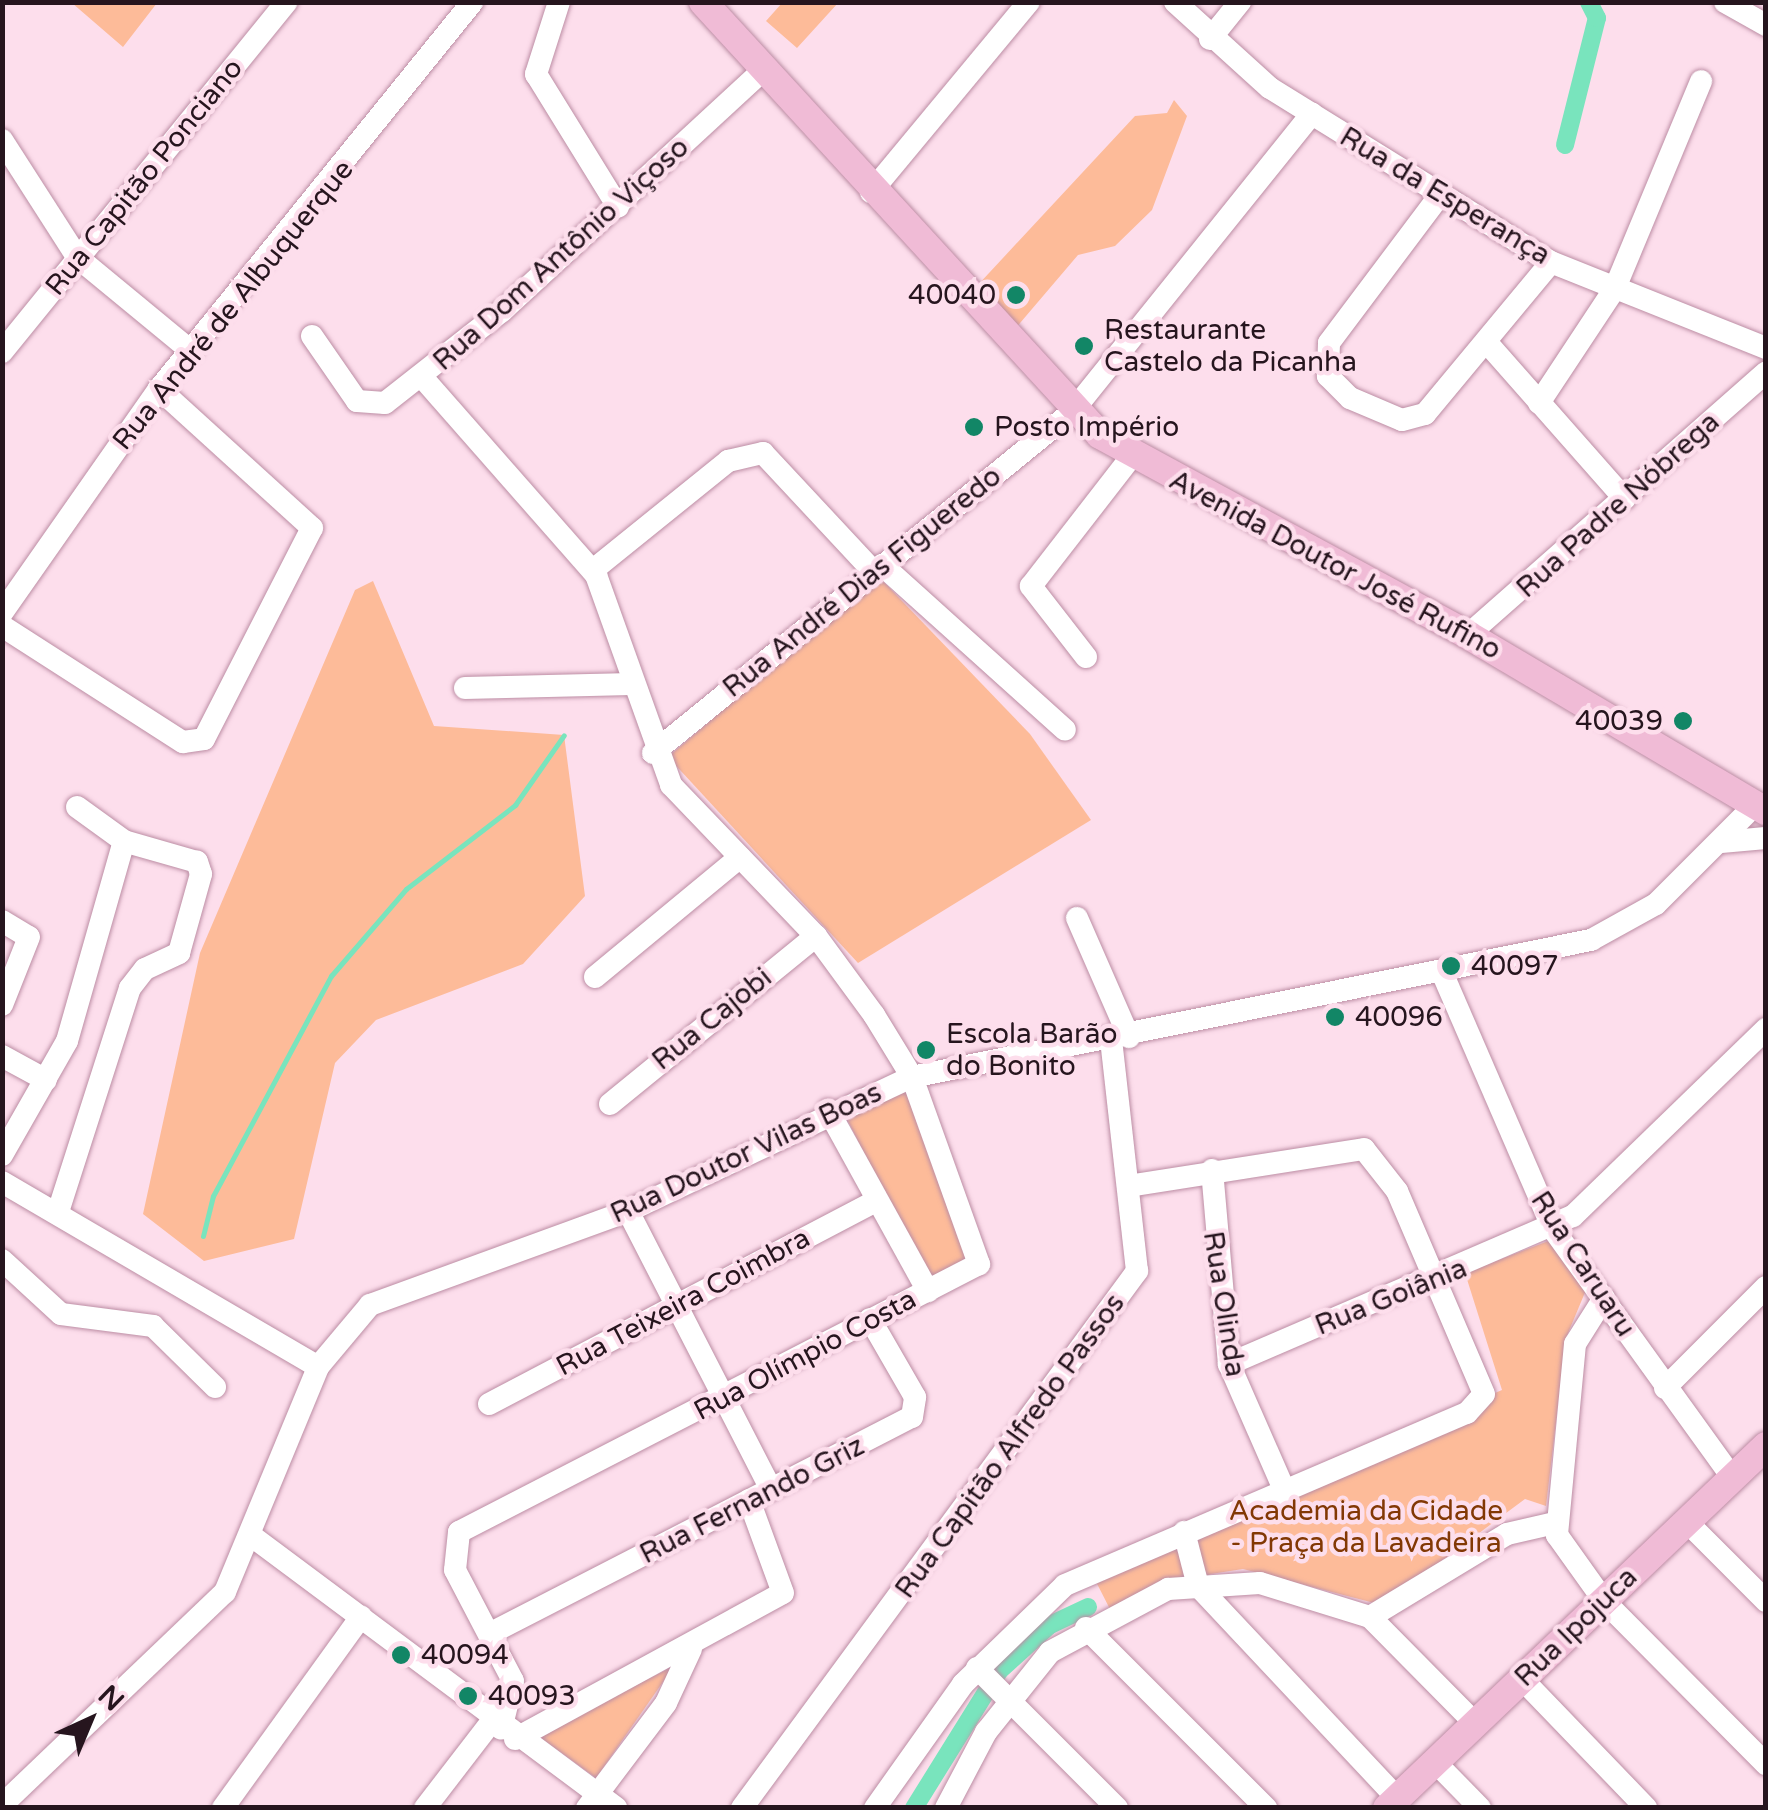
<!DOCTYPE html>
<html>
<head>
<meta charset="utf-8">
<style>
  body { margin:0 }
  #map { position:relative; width:1768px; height:1810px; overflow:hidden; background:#fddeec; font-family:"Varela Round",sans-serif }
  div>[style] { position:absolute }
  .green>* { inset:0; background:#fdbb99 }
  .stream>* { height:5px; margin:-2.5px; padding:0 2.5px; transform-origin:2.5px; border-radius:2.5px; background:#79e4bd }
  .canal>* { height:18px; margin:-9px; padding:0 9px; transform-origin:9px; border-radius:9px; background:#79e4bd }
  .roads { filter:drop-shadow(0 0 2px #bc8da4) drop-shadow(0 0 2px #bc8da4) }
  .minor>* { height:22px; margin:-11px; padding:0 11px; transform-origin:11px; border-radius:11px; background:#fff }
  .major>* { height:28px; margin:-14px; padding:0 14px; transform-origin:14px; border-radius:14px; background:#f0bbd6 }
  .dots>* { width:28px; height:28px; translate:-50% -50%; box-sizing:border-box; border:5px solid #fddeec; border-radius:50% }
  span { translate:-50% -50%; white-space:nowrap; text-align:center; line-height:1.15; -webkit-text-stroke:9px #fddeec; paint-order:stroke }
  .street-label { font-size:28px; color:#26151e }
  .poi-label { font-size:28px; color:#26151e }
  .right { translate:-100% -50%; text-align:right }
  .left { translate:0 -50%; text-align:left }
  .park-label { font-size:28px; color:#823804 }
  .frame { position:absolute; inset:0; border:5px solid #26151e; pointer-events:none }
  .north { position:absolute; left:40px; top:1670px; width:100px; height:100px; -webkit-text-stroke:8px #fddeec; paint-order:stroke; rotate:44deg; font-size:28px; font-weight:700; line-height:40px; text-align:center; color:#26151e }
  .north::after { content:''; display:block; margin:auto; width:35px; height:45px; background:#26151e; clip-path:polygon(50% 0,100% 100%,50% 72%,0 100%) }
</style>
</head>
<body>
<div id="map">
  <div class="green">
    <div style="clip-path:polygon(72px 3px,71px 3px,157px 3px,123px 47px)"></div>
    <div style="clip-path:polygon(782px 3px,782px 2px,838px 3px,797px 48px,766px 21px)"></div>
    <div style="clip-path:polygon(1174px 100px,1187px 116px,1152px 210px,1115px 246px,1078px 255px,1015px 329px,976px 287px,1135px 116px,1167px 113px)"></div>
    <div style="clip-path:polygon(879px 577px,1030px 734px,1091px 820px,858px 963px,668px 757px)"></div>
    <div style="clip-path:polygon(373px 581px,434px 726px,564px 735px,585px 896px,523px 964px,376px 1020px,335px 1063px,294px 1239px,204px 1261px,143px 1214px,200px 953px,355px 590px)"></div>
    <div style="clip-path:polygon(905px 1086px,976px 1263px,929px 1283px,847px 1119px)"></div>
    <div style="clip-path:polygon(1551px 1240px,1586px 1290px,1566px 1338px,1546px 1506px,1525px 1499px,1382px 1605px,1243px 1569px,1211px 1574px,1115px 1619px,1089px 1568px,1502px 1390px,1465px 1273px)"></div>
    <div style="clip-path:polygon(672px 1669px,596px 1778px,537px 1735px,670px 1668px)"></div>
  </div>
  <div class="stream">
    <div style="left:203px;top:1236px;width:41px;rotate:-76deg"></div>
    <div style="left:213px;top:1196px;width:250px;rotate:-61.8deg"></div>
    <div style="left:331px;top:976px;width:115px;rotate:-49.2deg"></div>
    <div style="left:406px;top:889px;width:138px;rotate:-37.6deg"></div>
    <div style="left:515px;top:805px;width:85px;rotate:-55deg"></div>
  </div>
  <div class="canal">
    <div style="left:1565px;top:145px;width:131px;rotate:-75.9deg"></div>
    <div style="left:1597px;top:18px;width:18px;rotate:-117deg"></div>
    <div style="left:914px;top:1808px;width:163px;rotate:-58.1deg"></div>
    <div style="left:1000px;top:1670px;width:67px;rotate:-42deg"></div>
    <div style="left:1050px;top:1625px;width:42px;rotate:-25.3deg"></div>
  </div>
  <div class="roads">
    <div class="minor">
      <div style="left:559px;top:2px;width:76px;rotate:107.7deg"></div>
      <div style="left:536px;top:74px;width:156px;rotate:58.3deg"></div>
      <div style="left:1175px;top:2px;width:128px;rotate:42.2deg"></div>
      <div style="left:1270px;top:88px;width:331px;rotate:31.8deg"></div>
      <div style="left:1551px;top:262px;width:232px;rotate:21.8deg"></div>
      <div style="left:1725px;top:2px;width:47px;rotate:29.3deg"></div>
      <div style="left:1210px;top:39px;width:48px;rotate:-51deg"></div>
      <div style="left:2px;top:140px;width:139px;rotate:57.3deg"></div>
      <div style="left:77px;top:257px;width:148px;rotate:39.5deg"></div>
      <div style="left:871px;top:192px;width:247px;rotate:-50.3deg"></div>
      <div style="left:1440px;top:195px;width:185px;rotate:126.9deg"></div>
      <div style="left:1329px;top:343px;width:33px;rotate:92deg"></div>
      <div style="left:1328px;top:376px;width:31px;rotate:45deg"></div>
      <div style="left:1350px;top:398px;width:56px;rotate:22.9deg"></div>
      <div style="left:1402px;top:420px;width:24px;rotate:-15deg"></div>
      <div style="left:1425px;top:414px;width:197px;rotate:-50.3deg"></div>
      <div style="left:312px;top:336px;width:79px;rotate:55.3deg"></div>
      <div style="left:357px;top:401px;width:28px;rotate:4deg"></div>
      <div style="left:385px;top:403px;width:149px;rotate:-38.2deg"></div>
      <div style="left:502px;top:311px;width:355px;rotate:-42.7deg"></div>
      <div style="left:1489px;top:345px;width:205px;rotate:48.6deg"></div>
      <div style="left:2px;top:352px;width:451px;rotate:-50.9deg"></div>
      <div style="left:422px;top:377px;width:264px;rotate:48.7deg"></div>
      <div style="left:596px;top:575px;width:223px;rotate:70.3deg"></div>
      <div style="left:671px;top:785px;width:209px;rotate:46.2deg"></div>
      <div style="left:816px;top:936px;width:98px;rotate:53.7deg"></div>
      <div style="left:874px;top:1015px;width:73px;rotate:58.5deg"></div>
      <div style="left:912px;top:1077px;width:199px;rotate:70.3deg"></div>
      <div style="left:979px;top:1264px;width:585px;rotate:152.73deg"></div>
      <div style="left:459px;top:1532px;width:38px;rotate:96deg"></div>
      <div style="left:455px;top:1570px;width:125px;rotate:62.4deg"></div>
      <div style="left:513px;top:1681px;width:49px;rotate:104deg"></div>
      <div style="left:1539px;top:403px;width:138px;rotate:-56.5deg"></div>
      <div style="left:1615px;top:288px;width:224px;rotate:-67.4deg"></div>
      <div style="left:882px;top:565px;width:246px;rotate:42deg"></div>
      <div style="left:593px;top:570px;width:174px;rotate:-38.9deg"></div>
      <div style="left:728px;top:461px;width:36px;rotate:-13deg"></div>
      <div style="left:763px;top:453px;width:163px;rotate:47deg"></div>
      <div style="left:2px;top:613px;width:274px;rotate:-55deg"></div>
      <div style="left:159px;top:389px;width:498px;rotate:-51deg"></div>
      <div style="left:2px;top:626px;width:215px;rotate:32.7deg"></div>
      <div style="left:183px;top:742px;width:21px;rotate:-8deg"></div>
      <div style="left:204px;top:739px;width:237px;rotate:-62.9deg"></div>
      <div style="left:312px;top:528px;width:207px;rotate:-137.7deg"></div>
      <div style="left:1468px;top:635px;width:397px;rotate:-41.4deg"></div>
      <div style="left:1086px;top:657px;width:90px;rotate:-127.8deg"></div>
      <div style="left:1031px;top:586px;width:165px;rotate:-52.2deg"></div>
      <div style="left:465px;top:688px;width:166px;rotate:-1.4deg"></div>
      <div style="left:653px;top:753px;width:540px;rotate:-39.14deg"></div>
      <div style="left:1072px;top:412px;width:383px;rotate:-51.2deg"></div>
      <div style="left:1721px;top:842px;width:45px;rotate:-5.1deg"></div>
      <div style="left:1077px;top:918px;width:130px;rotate:66.4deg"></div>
      <div style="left:2px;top:921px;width:31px;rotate:31deg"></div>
      <div style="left:29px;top:937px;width:73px;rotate:111.7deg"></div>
      <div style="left:595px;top:977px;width:188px;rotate:-39.6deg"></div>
      <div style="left:1444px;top:977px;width:275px;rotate:66.6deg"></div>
      <div style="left:1553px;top:1229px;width:306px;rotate:54.2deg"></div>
      <div style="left:2px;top:1056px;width:50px;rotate:28.6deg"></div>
      <div style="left:610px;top:1104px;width:266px;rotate:-39.2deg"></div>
      <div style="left:828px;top:1110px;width:207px;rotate:61.1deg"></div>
      <div style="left:2px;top:1155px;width:131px;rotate:-60.3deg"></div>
      <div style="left:67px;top:1041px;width:208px;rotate:-74.1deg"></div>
      <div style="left:1212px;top:1170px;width:195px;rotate:85deg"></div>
      <div style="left:1229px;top:1364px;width:137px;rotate:66.3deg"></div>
      <div style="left:2px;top:1182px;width:366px;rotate:30.3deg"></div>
      <div style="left:628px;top:1211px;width:313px;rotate:62.8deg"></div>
      <div style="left:58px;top:1212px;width:235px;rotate:-72.2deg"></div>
      <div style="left:130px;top:988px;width:24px;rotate:-52deg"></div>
      <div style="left:145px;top:969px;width:38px;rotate:-25deg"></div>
      <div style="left:179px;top:953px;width:82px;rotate:-74.4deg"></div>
      <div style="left:201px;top:874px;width:13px;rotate:-108deg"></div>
      <div style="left:197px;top:862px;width:76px;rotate:-164deg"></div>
      <div style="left:124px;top:841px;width:58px;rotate:-144.1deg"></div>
      <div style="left:2px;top:1260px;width:80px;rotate:42.5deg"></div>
      <div style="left:61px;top:1314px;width:93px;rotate:7.4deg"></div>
      <div style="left:153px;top:1326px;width:87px;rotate:44.5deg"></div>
      <div style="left:1604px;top:1298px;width:54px;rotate:122.2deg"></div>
      <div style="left:1575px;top:1344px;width:192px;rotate:95.4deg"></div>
      <div style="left:1557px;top:1535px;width:81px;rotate:54.5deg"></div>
      <div style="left:1604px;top:1601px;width:230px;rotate:45.2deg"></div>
      <div style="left:1229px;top:1364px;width:374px;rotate:-23.3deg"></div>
      <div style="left:1573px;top:1216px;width:269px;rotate:-44.1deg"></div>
      <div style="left:1665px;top:1388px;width:143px;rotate:-45deg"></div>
      <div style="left:489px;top:1404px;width:438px;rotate:-27.7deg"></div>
      <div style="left:1686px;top:1521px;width:113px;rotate:45deg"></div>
      <div style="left:1184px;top:1532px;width:56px;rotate:75.5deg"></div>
      <div style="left:1198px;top:1586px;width:291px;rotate:46.8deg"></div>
      <div style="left:253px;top:1537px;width:453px;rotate:36.7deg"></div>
      <div style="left:1370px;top:1617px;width:160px;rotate:-31.2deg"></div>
      <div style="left:1507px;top:1534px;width:49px;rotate:-12.9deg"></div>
      <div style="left:1086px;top:1628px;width:255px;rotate:45deg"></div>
      <div style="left:491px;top:1633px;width:473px;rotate:-27.2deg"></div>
      <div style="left:912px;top:1417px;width:20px;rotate:-81deg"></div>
      <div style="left:915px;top:1397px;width:90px;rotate:-120deg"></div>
      <div style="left:977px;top:1668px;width:198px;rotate:45deg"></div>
      <div style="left:1522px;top:1679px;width:179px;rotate:46.1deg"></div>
      <div style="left:515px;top:1739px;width:305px;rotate:-28.6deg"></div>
      <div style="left:783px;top:1593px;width:99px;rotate:-110.1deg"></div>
      <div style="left:1435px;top:1762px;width:64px;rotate:45.6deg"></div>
      <div style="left:2px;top:1805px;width:308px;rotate:-43.7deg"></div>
      <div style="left:225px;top:1592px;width:243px;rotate:-67.5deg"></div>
      <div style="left:318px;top:1367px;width:81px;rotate:-50deg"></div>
      <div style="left:370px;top:1305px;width:275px;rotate:-20deg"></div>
      <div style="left:628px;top:1211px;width:314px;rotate:-25.3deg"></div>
      <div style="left:912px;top:1077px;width:693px;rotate:-11.41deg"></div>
      <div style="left:1591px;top:940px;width:74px;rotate:-29deg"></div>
      <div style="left:1656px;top:904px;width:140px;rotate:-45deg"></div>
      <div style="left:223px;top:1808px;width:236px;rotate:-54.2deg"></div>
      <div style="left:425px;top:1808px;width:110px;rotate:-52.4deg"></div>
      <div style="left:587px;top:1808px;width:131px;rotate:-53deg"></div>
      <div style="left:666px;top:1703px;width:60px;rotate:-65.2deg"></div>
      <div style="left:742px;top:1808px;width:667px;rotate:-53.66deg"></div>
      <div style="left:1137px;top:1271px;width:231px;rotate:-96.4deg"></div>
      <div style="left:875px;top:1808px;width:152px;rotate:-54.6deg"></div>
      <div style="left:963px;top:1684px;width:142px;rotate:-44.1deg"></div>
      <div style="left:1065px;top:1585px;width:437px;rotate:-23.2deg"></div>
      <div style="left:1467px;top:1413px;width:25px;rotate:-48deg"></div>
      <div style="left:1484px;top:1394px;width:221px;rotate:-113.2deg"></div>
      <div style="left:1397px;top:1191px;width:53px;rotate:-128.2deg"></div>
      <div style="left:1364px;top:1149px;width:233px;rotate:171.1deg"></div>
      <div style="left:946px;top:1808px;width:86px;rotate:-62.2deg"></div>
      <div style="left:986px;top:1732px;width:102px;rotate:-51.3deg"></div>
      <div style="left:1050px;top:1652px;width:134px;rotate:-28.1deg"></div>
      <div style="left:1168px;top:1589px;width:92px;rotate:-3.7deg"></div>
      <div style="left:1260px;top:1583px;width:115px;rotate:17.2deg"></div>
      <div style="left:1370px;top:1617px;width:149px;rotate:45.3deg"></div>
    </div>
    <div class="major">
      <div style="left:703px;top:2px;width:587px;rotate:47.48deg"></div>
      <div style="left:1100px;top:435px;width:419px;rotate:28.5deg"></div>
      <div style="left:1468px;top:635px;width:346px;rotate:30.6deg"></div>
      <div style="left:1387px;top:1808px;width:524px;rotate:-43.69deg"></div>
    </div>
  </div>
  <div class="dots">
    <div style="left:1016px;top:295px;background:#128666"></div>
    <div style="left:1084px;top:346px;background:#128666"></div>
    <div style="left:974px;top:427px;background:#128666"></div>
    <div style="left:1683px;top:721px;background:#128666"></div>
    <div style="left:1451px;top:966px;background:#128666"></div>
    <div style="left:1335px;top:1017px;background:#128666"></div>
    <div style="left:926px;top:1050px;background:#128666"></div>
    <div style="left:401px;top:1655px;background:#128666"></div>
    <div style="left:468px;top:1696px;background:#128666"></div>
  </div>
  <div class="street-label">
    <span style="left:144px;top:177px;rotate:-51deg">Rua Capitão Ponciano</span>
    <span style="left:1445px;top:196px;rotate:31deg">Rua da Esperança</span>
    <span style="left:561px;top:254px;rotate:-42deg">Rua Dom Antônio Viçoso</span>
    <span style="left:233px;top:305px;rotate:-51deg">Rua André de Albuquerque</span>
    <span style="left:1618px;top:505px;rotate:-42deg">Rua Padre Nóbrega</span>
    <span style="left:1335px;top:565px;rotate:28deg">Avenida Doutor José Rufino</span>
    <span style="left:862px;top:582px;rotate:-39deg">Rua André Dias Figueredo</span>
    <span style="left:712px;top:1019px;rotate:-39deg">Rua Cajobi</span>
    <span style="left:746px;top:1153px;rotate:-25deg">Rua Doutor Vilas Boas</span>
    <span style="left:1583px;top:1264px;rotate:57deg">Rua Caruaru</span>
    <span style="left:1391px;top:1297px;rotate:-22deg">Rua Goiânia</span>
    <span style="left:683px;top:1302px;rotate:-28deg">Rua Teixeira Coimbra</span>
    <span style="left:1224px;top:1304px;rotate:81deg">Rua Olinda</span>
    <span style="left:805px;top:1355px;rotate:-28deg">Rua Olímpio Costa</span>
    <span style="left:1010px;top:1446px;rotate:-54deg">Rua Capitão Alfredo Passos</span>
    <span style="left:752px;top:1500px;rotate:-27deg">Rua Fernando Griz</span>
    <span style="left:1576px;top:1627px;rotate:-44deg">Rua Ipojuca</span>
  </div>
  <div class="poi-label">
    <span class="right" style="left:996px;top:295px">40040</span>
    <span class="left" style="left:1104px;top:346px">Restaurante<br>Castelo da Picanha</span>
    <span class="left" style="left:994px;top:427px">Posto Império</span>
    <span class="right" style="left:1663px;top:721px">40039</span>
    <span class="left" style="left:1471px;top:966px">40097</span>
    <span class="left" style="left:1355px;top:1017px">40096</span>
    <span class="left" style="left:946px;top:1050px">Escola Barão<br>do Bonito</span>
    <span class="left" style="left:421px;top:1655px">40094</span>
    <span class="left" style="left:488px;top:1696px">40093</span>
  </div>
  <div class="park-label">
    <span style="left:1366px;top:1527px">Academia da Cidade<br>- Praça da Lavadeira</span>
  </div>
  <div class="frame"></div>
  <div class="north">N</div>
</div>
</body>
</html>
